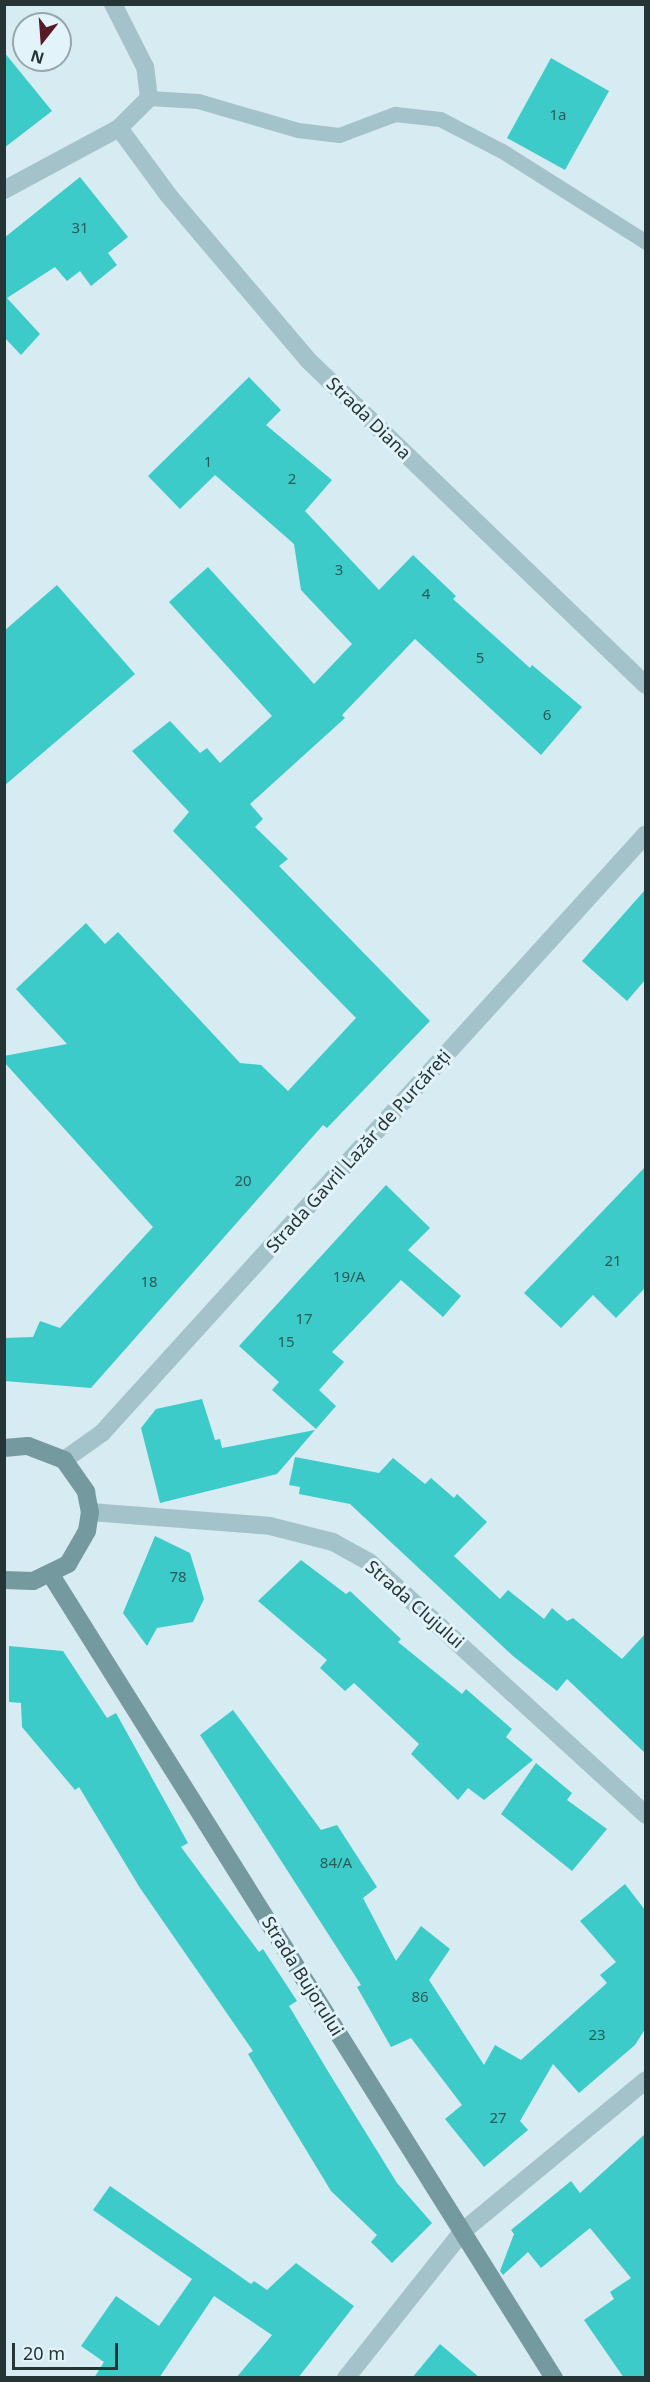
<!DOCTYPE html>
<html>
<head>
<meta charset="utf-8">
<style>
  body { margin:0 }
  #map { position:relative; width:650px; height:2382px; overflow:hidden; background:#d7ebf2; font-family:"Noto Sans",sans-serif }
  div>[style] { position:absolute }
  .building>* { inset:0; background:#3ccbc8 }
  .lane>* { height:15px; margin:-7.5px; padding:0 7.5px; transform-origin:7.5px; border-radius:7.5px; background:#a3c2ca }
  .street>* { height:18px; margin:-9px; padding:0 9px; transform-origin:9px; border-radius:9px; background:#a3c2ca }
  .secondary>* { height:18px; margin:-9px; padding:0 9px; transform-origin:9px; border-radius:9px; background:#74999e }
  span { translate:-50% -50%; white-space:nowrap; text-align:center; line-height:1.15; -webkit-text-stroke:6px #e3f3fa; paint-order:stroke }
  .number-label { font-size:15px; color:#2b5a5a }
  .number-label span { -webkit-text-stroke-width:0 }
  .street-label { font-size:18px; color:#253435 }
  .frame { position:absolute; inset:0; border:6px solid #253435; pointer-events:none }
  .north { position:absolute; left:12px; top:12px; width:60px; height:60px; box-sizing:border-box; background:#e3f3fa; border:2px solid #97a7ab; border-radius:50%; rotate:197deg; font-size:16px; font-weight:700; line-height:24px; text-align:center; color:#253435 }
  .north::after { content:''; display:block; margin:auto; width:21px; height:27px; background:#571a26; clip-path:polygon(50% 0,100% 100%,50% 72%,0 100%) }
  .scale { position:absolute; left:12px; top:2343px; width:106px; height:27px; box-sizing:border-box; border:3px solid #253435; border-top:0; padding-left:8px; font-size:18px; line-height:21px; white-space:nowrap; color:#253435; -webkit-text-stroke:4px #e3f3fa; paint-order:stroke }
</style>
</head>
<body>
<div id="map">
  <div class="building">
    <div style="clip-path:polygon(4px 52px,52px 111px,4px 148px)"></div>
    <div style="clip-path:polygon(551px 58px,609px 91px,565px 170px,507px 138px)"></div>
    <div style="clip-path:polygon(80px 177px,128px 237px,108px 253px,117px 265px,91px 286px,80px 271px,67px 281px,55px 267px,7px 298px,40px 334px,21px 355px,4px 337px,4px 238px)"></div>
    <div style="clip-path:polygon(249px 377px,281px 410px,266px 425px,332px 480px,305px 511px,379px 590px,413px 555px,456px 596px,453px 599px,530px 668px,532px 665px,582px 707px,541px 755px,415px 639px,342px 715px,345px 718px,250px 804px,263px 819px,255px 827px,288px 859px,279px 866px,430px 1021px,327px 1128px,323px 1125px,91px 1388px,4px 1381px,4px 1338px,33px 1337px,40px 1321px,60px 1328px,153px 1227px,4px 1062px,4px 1056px,67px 1044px,16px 989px,86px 923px,105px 944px,118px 932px,240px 1063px,261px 1065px,288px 1091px,356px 1018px,173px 831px,189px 812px,132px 751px,170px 721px,200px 753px,207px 748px,220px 763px,272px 716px,169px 602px,208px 567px,314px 684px,352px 644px,301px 590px,294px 544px,215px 475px,180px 509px,148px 476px)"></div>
    <div style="clip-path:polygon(57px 585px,135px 674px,4px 786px,4px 631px)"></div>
    <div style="clip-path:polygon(645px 890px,645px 980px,627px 1001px,582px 961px)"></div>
    <div style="clip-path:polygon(645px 1167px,645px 1288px,616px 1318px,593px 1295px,561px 1328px,524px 1293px)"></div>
    <div style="clip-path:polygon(386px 1185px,430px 1228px,408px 1250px,461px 1296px,443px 1317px,401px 1280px,332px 1352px,344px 1362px,319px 1390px,336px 1406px,316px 1429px,272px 1390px,279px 1382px,239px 1346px)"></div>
    <div style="clip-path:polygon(202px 1399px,215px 1440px,220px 1439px,222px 1448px,315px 1430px,277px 1474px,160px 1503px,141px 1428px,156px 1409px)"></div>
    <div style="clip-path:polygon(295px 1457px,379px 1473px,393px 1458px,425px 1484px,431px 1478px,454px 1498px,457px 1494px,487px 1522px,454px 1556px,500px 1599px,508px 1590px,544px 1619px,552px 1608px,567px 1621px,573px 1618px,622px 1659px,645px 1634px,645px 1753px,567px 1679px,557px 1691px,513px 1656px,350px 1504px,299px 1494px,300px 1487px,289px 1485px)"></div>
    <div style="clip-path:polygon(155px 1536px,190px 1553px,204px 1599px,193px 1622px,157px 1628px,147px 1646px,123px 1613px)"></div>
    <div style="clip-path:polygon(301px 1560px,346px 1594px,350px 1591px,401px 1639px,398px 1642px,462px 1694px,466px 1689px,512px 1729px,506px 1737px,533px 1760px,484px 1800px,468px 1788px,458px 1800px,411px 1754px,419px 1744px,354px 1683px,345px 1691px,320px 1668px,327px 1660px,258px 1601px)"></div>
    <div style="clip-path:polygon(9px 1646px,63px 1651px,107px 1718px,116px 1713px,188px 1843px,181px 1847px,259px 1952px,263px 1949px,297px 2001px,289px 2006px,329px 2073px,397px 2183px,432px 2223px,392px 2263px,371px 2242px,377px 2235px,331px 2191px,248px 2054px,253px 2051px,140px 1888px,79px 1787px,75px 1790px,22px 1727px,21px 1703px,9px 1702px)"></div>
    <div style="clip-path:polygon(233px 1710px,321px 1830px,337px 1825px,377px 1887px,363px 1898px,396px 1961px,421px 1926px,450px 1949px,429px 1980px,484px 2065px,495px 2045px,521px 2060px,607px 1983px,600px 1975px,616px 1962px,580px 1921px,625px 1884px,645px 1910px,645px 2029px,635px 2045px,579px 2093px,553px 2064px,520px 2121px,528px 2130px,484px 2167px,445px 2119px,462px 2105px,411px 2038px,391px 2047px,357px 1987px,361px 1985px,200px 1735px)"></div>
    <div style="clip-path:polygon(536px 1763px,572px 1793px,567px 1800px,607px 1829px,572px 1871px,501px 1814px)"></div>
    <div style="clip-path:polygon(645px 2134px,645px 2378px,624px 2378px,584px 2320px,614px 2299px,610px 2292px,631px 2278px,590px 2228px,541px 2268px,528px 2252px,503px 2275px,500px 2271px,514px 2234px,511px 2230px,571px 2181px,580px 2193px)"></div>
    <div style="clip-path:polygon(110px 2186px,251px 2284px,254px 2281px,267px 2290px,296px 2263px,354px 2306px,298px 2378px,236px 2378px,272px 2335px,214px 2296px,159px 2378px,94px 2378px,104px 2362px,81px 2346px,116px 2296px,159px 2326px,192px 2279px,93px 2210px)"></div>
    <div style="clip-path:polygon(440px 2344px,480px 2378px,412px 2378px)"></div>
  </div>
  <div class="lane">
    <div style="left:149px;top:98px;width:49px;rotate:3.5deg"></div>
    <div style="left:198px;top:101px;width:104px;rotate:16.2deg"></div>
    <div style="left:298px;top:130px;width:41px;rotate:7deg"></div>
    <div style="left:339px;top:135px;width:60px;rotate:-20.6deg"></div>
    <div style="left:395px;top:114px;width:45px;rotate:6.3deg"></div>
    <div style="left:440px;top:119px;width:70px;rotate:27.3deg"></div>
    <div style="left:502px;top:151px;width:170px;rotate:32.3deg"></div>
  </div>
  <div class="street">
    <div style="left:119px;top:128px;width:84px;rotate:53.7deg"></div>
    <div style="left:169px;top:196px;width:216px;rotate:49.7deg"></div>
    <div style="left:309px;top:361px;width:467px;rotate:43.9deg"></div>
    <div style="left:4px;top:190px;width:131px;rotate:-28.3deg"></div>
    <div style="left:119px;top:128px;width:42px;rotate:-45deg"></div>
    <div style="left:149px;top:98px;width:31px;rotate:-97deg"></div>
    <div style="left:145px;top:67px;width:71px;rotate:-116.9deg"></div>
    <div style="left:64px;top:1460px;width:47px;rotate:-35.4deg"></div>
    <div style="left:102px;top:1433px;width:809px;rotate:-47.75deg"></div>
    <div style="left:90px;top:1512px;width:181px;rotate:4.4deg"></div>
    <div style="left:270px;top:1526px;width:65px;rotate:14.3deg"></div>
    <div style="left:333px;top:1542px;width:41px;rotate:29.1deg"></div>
    <div style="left:369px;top:1562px;width:375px;rotate:42.4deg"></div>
    <div style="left:346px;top:2378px;width:188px;rotate:-51.5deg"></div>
    <div style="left:463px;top:2231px;width:237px;rotate:-39.5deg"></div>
  </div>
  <div class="secondary">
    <div style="left:4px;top:1448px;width:24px;rotate:-5deg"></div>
    <div style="left:28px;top:1446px;width:39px;rotate:21deg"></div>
    <div style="left:64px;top:1460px;width:39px;rotate:55deg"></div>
    <div style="left:86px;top:1492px;width:20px;rotate:79deg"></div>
    <div style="left:90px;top:1512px;width:19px;rotate:99deg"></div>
    <div style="left:87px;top:1531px;width:38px;rotate:120deg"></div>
    <div style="left:68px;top:1564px;width:39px;rotate:154deg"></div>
    <div style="left:33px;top:1581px;width:29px;rotate:-178deg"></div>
    <div style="left:51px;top:1575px;width:948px;rotate:57.94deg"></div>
  </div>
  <div class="number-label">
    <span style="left:558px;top:115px">1a</span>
    <span style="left:80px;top:228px">31</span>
    <span style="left:208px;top:462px">1</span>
    <span style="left:292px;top:479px">2</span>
    <span style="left:339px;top:570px">3</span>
    <span style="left:426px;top:594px">4</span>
    <span style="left:480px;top:658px">5</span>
    <span style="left:547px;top:715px">6</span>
    <span style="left:243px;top:1181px">20</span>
    <span style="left:613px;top:1261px">21</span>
    <span style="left:349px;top:1277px">19/A</span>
    <span style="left:149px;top:1282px">18</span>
    <span style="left:304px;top:1319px">17</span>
    <span style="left:286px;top:1342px">15</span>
    <span style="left:178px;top:1577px">78</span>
    <span style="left:336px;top:1863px">84/A</span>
    <span style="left:420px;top:1997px">86</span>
    <span style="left:597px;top:2035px">23</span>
    <span style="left:498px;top:2118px">27</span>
  </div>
  <div class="street-label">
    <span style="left:369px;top:418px;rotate:44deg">Strada Diana</span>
    <span style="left:358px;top:1151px;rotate:-48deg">Strada Gavril Lazăr de Purcăreți</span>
    <span style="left:415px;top:1604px;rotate:41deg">Strada Clujului</span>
    <span style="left:303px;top:1976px;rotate:58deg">Strada Bujorului</span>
  </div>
  <div class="frame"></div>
  <div class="north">N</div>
  <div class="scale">20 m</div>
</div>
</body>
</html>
